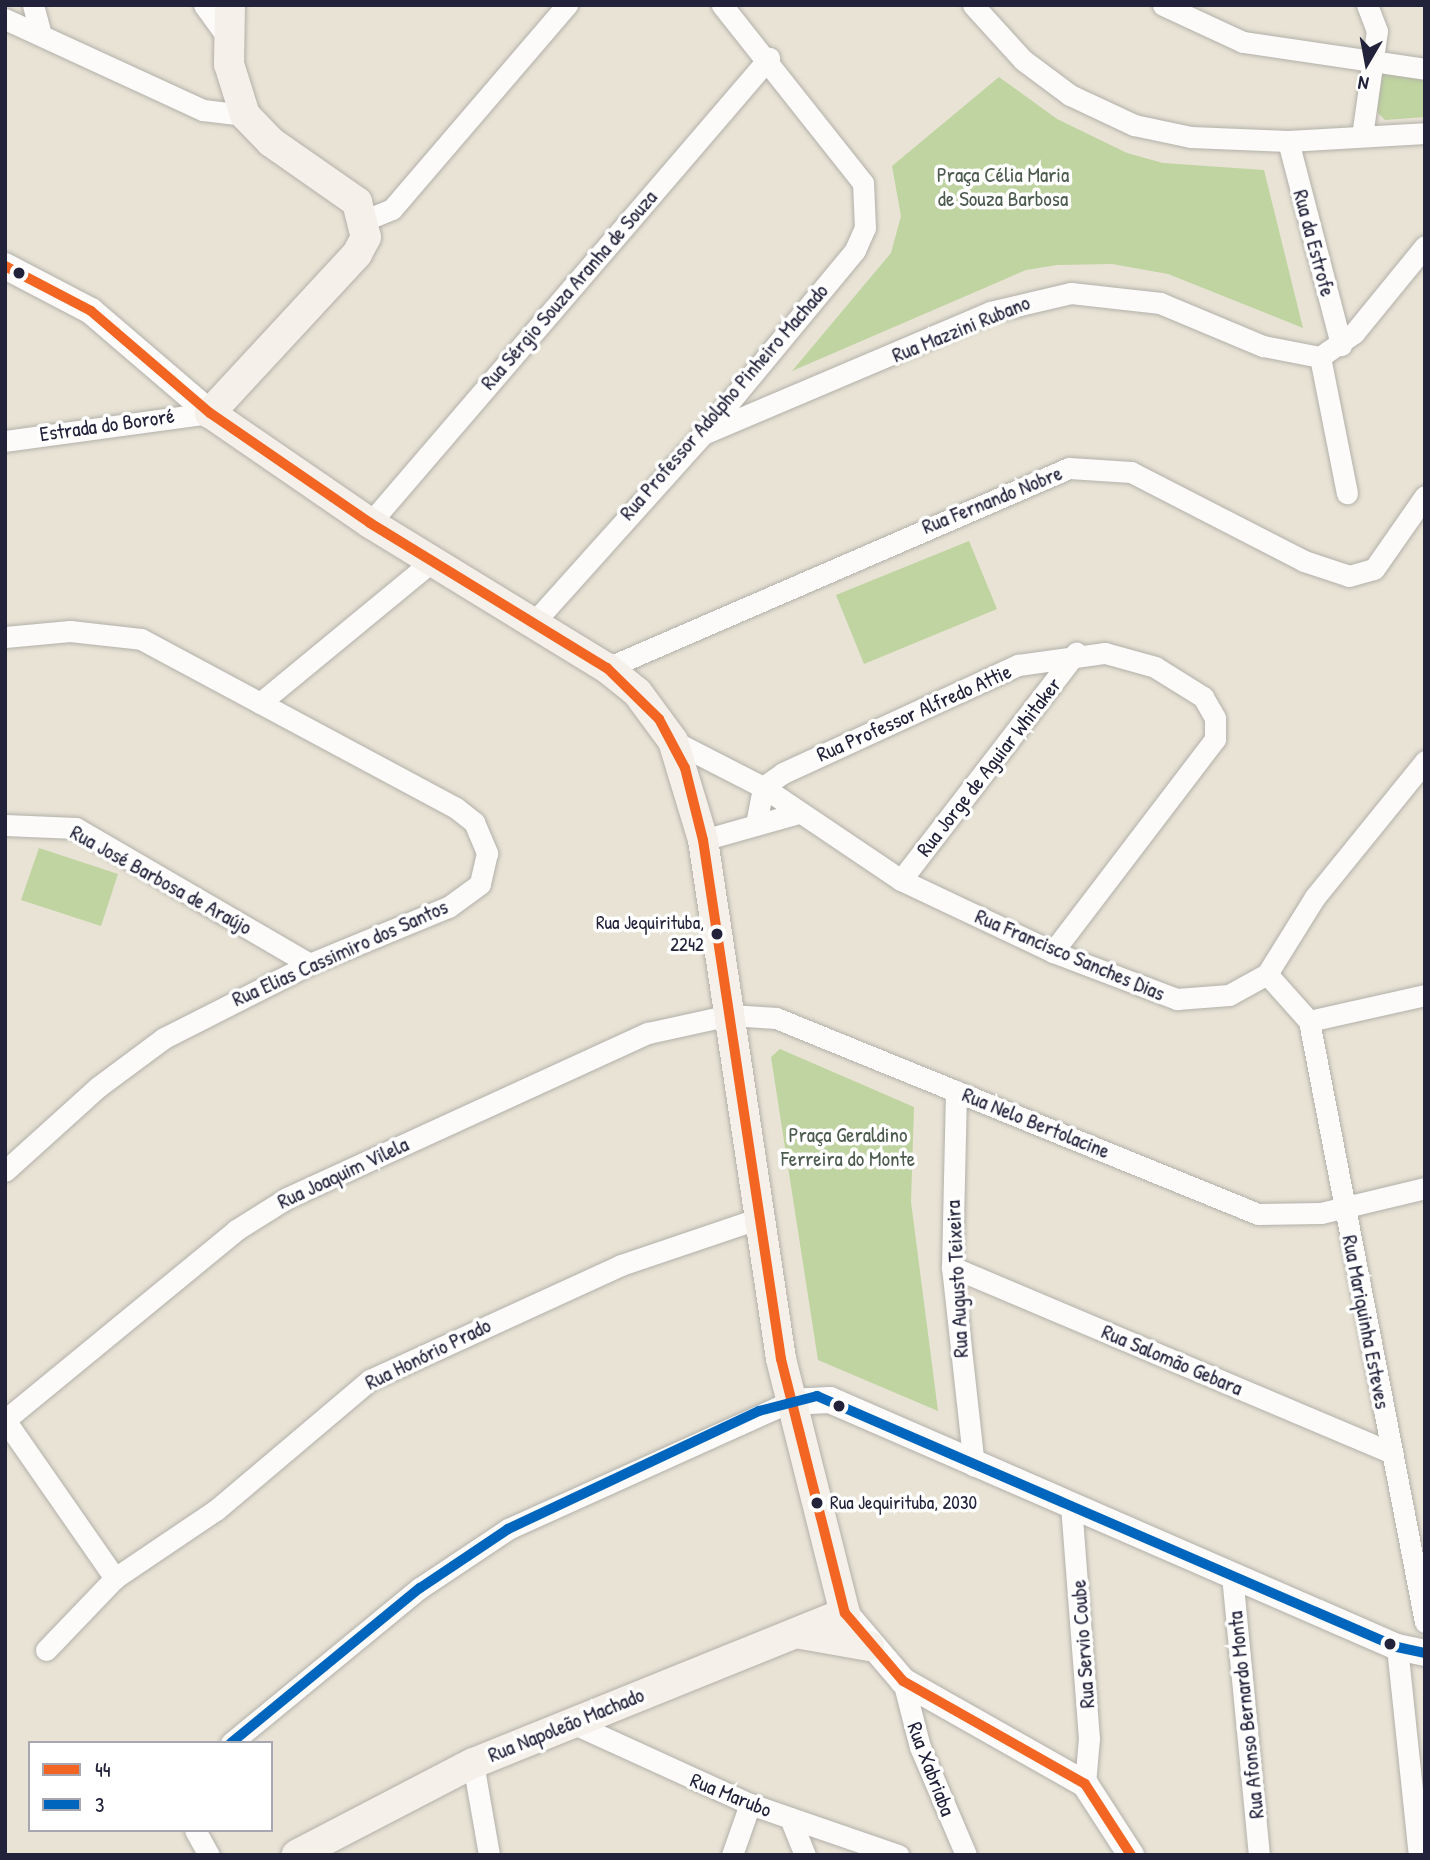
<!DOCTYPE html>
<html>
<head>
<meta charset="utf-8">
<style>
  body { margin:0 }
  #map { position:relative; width:1430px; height:1860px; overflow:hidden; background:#e8e3d5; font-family:"Patrick Hand",sans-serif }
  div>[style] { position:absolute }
  .green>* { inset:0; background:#bfd4a0 }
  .roads { filter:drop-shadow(0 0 2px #b3b0aa) drop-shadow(0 0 2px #b3b0aa) }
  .minor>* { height:21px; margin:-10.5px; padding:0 10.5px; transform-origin:10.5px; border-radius:10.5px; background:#fcfbf9 }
  .tertiary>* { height:26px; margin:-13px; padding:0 13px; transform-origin:13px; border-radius:13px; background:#fcfbf9 }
  .secondary>* { height:30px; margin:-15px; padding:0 15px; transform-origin:15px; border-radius:15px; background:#f5f1ea }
  .bus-1>* { height:10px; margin:-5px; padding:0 5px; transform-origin:5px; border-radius:5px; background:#f26522 }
  .bus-2>* { height:10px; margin:-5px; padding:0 5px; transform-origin:5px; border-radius:5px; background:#0065bd }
  .dots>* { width:19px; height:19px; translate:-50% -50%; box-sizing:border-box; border:4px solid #fff; border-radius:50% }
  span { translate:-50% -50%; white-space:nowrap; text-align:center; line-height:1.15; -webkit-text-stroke:7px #fff; paint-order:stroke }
  .bus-label { font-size:19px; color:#22223b }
  .right { translate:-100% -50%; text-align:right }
  .left { translate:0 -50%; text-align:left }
  .park-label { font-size:21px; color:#4d5c4f }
  .street-label { font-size:21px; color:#22223b }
  .frame { position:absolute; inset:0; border:7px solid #22223b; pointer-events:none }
  .legend { position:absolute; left:28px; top:1741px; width:245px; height:91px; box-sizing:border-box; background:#fff; border:2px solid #a7a7b1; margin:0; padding:9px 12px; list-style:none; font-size:21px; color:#22223b }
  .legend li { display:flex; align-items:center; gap:14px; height:35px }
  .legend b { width:35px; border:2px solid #a7a7b1 }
  .north { position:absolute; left:1332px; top:28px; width:70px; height:70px; -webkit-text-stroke:5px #fff; paint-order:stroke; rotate:190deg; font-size:19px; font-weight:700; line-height:28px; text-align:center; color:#22223b }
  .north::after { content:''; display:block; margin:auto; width:24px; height:32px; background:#22223b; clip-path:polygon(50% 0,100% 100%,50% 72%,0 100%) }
</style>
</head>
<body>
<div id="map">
  <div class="green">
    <div style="clip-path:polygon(1384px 70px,1425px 76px,1425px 117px,1385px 120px,1378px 113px,1374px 81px)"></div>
    <div style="clip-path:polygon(999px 77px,1057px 119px,1127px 153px,1163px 163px,1264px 170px,1303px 328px,1168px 274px,1112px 264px,1057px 265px,1026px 270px,792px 371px,891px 253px,901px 216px,892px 166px)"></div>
    <div style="clip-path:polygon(969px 541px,997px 609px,864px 664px,836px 595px)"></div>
    <div style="clip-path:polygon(39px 848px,118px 874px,101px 926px,21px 900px)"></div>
    <div style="clip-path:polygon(780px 1049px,914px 1107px,911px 1202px,938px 1411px,818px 1360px,771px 1057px)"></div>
  </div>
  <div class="roads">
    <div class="minor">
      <div style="left:33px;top:5px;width:30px;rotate:75deg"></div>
      <div style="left:204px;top:5px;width:37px;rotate:54deg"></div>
      <div style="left:973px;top:5px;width:74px;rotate:47.7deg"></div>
      <div style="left:1023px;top:60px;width:59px;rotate:36.7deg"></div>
      <div style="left:1070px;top:95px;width:71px;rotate:25.1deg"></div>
      <div style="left:1134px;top:125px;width:58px;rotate:11.9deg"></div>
      <div style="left:1191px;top:137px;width:97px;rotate:2.4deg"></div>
      <div style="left:1288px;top:141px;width:137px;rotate:-3.3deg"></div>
      <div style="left:1163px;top:5px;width:88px;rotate:24.8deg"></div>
      <div style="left:1243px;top:42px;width:184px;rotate:8.4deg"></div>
      <div style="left:5px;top:19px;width:218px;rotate:24.7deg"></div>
      <div style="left:203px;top:110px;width:42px;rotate:6.8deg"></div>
      <div style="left:1362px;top:136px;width:106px;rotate:-81.9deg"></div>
      <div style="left:1377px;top:31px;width:28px;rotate:-111deg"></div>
      <div style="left:1288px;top:141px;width:211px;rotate:75.4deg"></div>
      <div style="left:365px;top:220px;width:29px;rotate:-22deg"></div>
      <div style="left:392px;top:209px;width:269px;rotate:-49.4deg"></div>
      <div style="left:1320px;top:357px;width:139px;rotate:78.8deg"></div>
      <div style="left:703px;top:434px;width:312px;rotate:-23deg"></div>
      <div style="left:990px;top:312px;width:83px;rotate:-13.2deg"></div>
      <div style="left:1071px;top:293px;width:90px;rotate:6.4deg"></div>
      <div style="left:1160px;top:303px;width:112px;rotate:22.7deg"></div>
      <div style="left:1263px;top:346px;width:58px;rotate:10.9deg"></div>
      <div style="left:1320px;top:357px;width:42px;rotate:-35.2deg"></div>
      <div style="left:1354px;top:333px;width:112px;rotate:-50.8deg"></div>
      <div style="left:5px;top:441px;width:207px;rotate:-7.8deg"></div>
      <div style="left:370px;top:523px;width:613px;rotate:-49.37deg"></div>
      <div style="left:536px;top:620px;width:250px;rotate:-48.1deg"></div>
      <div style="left:703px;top:434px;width:239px;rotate:-50.4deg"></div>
      <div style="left:855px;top:250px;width:24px;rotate:-66deg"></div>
      <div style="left:865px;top:228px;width:45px;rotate:-92.5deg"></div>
      <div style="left:863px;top:183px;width:227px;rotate:-128.4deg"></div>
      <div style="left:5px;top:637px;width:65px;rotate:-5.3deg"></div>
      <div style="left:70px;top:631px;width:71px;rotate:6.4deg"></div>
      <div style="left:141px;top:639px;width:357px;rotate:28.2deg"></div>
      <div style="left:456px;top:808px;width:23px;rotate:38deg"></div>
      <div style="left:474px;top:822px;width:34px;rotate:67deg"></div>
      <div style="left:487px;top:853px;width:32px;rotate:103deg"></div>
      <div style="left:480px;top:884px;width:39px;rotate:144deg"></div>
      <div style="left:448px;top:907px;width:149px;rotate:157.6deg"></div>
      <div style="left:310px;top:964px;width:164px;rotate:153.1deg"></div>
      <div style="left:164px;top:1038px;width:82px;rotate:143.4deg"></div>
      <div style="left:98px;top:1087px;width:125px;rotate:137.9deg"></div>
      <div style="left:607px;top:668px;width:503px;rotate:-23.41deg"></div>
      <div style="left:1069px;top:468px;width:62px;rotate:3.7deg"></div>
      <div style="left:1131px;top:472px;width:195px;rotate:27.2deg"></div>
      <div style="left:1304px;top:561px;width:47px;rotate:18.4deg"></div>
      <div style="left:1349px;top:576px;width:26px;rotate:-16deg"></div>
      <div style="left:1374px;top:569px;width:89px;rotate:-55.1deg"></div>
      <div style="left:260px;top:703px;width:222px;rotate:-39.5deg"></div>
      <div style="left:673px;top:741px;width:101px;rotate:27.1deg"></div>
      <div style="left:763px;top:787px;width:166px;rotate:34deg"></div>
      <div style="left:901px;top:880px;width:168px;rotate:25.3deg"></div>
      <div style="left:1053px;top:952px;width:133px;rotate:20.8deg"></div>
      <div style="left:1177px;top:999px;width:52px;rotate:-4.4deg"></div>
      <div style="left:1229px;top:995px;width:43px;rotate:-28.9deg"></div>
      <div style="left:1267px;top:974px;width:91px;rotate:-58.1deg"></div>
      <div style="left:1315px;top:897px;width:175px;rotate:-51deg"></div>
      <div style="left:756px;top:824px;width:38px;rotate:-79deg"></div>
      <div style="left:763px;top:787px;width:24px;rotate:-35deg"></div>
      <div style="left:783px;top:773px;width:259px;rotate:-24.7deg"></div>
      <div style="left:1018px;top:665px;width:88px;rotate:-7.9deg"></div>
      <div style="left:1105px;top:653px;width:52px;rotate:15.6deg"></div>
      <div style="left:1155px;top:667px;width:57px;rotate:32deg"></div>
      <div style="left:1203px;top:697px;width:24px;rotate:60deg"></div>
      <div style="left:1215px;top:718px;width:21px;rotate:90deg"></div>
      <div style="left:1215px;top:739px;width:268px;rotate:127.3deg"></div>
      <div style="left:5px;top:825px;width:71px;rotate:2.4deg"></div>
      <div style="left:76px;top:828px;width:271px;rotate:30.2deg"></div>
      <div style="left:703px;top:840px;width:96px;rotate:-15.8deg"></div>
      <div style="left:901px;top:880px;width:287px;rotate:-52.4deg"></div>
      <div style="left:1267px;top:974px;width:63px;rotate:48.2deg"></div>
      <div style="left:1309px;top:1021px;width:119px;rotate:-12.6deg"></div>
      <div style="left:1309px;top:1021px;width:612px;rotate:79.08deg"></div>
      <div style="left:956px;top:1091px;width:176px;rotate:91.3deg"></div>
      <div style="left:952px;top:1267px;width:200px;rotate:83.7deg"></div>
      <div style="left:952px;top:1267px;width:478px;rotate:22.9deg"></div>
      <div style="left:5px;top:1420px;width:299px;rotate:-39.4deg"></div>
      <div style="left:236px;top:1230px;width:60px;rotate:-32.1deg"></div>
      <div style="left:287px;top:1198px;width:397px;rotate:-24.6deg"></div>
      <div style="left:648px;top:1033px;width:84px;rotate:-12.4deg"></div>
      <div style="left:730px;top:1015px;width:46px;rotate:3.7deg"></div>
      <div style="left:776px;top:1018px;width:520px;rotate:22.13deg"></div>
      <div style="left:1258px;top:1214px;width:63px;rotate:-0.9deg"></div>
      <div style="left:1321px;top:1213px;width:107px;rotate:-13.5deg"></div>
      <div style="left:5px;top:1420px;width:193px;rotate:55.2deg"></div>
      <div style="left:1071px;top:1505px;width:234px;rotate:85.6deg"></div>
      <div style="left:1089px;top:1738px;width:46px;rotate:95deg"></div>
      <div style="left:1232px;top:1575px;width:281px;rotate:84.5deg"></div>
      <div style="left:1397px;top:1647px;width:209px;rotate:84deg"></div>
      <div style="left:46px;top:1650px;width:100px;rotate:-46.2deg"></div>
      <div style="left:115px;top:1578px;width:122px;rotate:-34deg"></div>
      <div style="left:216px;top:1510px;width:202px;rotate:-40.2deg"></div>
      <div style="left:370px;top:1380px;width:276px;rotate:-24.6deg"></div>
      <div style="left:621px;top:1265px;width:147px;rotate:-18.7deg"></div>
      <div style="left:903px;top:1681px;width:68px;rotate:75.6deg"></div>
      <div style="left:920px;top:1747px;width:117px;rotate:66.9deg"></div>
      <div style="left:570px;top:1722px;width:198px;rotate:24.5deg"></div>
      <div style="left:750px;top:1804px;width:157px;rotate:19deg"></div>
      <div style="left:231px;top:1743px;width:244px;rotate:-39.4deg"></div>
      <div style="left:420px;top:1588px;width:106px;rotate:-33.8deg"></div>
      <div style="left:508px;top:1529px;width:308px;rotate:-24.3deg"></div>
      <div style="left:473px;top:1763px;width:93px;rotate:80.1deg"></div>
      <div style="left:790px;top:1818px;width:40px;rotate:68deg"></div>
      <div style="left:195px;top:1830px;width:29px;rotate:61deg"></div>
      <div style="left:732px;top:1855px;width:54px;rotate:-70.6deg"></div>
    </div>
    <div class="tertiary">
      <div style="left:5px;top:266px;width:97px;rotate:27.6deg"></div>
      <div style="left:91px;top:311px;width:157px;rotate:40.6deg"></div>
      <div style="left:789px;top:1402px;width:41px;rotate:-2.8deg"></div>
      <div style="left:830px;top:1400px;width:618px;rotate:23.54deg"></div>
      <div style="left:1397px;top:1647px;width:29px;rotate:12deg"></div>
      <div style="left:845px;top:1613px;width:89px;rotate:49.5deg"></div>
      <div style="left:903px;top:1681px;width:209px;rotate:29.5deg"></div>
      <div style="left:1085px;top:1784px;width:85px;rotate:57.1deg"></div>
    </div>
    <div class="secondary">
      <div style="left:230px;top:5px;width:59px;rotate:91deg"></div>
      <div style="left:229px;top:64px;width:53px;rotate:72.6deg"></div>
      <div style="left:245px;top:115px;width:37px;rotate:46deg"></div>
      <div style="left:271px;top:142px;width:105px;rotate:34.9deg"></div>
      <div style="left:357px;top:202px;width:36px;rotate:76deg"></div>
      <div style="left:366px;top:237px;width:19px;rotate:118deg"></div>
      <div style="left:357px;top:254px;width:217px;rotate:132.8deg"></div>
      <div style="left:210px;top:413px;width:194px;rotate:34.5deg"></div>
      <div style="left:370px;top:523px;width:278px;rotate:31.5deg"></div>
      <div style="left:607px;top:668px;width:38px;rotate:39deg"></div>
      <div style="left:637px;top:692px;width:61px;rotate:53.7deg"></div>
      <div style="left:673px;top:741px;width:103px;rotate:73.1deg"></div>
      <div style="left:703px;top:840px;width:525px;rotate:81.45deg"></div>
      <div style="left:781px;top:1359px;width:262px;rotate:75.9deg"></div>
      <div style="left:845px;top:1613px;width:401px;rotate:158deg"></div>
      <div style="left:473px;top:1763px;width:199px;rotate:152.5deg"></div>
      <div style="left:801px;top:1634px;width:69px;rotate:10deg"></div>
    </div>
  </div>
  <div class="bus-1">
    <div style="left:5px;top:266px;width:97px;rotate:27.6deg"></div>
    <div style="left:91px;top:311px;width:157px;rotate:40.6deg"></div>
    <div style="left:210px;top:413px;width:194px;rotate:34.5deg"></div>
    <div style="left:370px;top:523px;width:278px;rotate:31.5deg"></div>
    <div style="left:607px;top:668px;width:73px;rotate:44.4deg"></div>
    <div style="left:659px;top:719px;width:55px;rotate:62deg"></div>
    <div style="left:685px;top:768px;width:74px;rotate:76deg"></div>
    <div style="left:703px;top:840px;width:525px;rotate:81.45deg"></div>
    <div style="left:781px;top:1359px;width:262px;rotate:75.9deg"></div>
    <div style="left:845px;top:1613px;width:89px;rotate:49.5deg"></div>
    <div style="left:903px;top:1681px;width:209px;rotate:29.5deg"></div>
    <div style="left:1085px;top:1784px;width:85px;rotate:57.1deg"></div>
  </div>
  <div class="bus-2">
    <div style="left:231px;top:1743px;width:244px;rotate:-39.4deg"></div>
    <div style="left:420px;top:1588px;width:106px;rotate:-33.8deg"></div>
    <div style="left:508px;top:1529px;width:277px;rotate:-25.2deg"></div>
    <div style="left:759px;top:1411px;width:60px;rotate:-14.5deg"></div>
    <div style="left:817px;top:1396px;width:632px;rotate:23.4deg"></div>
    <div style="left:1397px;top:1647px;width:29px;rotate:12deg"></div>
  </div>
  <div class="dots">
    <div style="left:19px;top:273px;background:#22223b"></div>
    <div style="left:717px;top:934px;background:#22223b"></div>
    <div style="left:839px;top:1406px;background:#22223b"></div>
    <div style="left:817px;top:1503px;background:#22223b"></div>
    <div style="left:1390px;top:1644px;background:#22223b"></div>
  </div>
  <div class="bus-label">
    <span class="right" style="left:704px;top:934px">Rua Jequirituba,<br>2242</span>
    <span class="left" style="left:830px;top:1503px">Rua Jequirituba, 2030</span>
  </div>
  <div class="park-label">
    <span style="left:1003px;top:187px">Praça Célia Maria<br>de Souza Barbosa</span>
    <span style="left:848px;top:1147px">Praça Geraldino<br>Ferreira do Monte</span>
  </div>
  <div class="street-label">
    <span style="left:1314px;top:243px;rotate:75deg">Rua da Estrofe</span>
    <span style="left:569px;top:290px;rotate:-49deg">Rua Sérgio Souza Aranha de Souza</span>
    <span style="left:961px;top:329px;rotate:-22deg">Rua Mazzini Rubano</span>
    <span style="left:724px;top:402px;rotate:-49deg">Rua Professor Adolpho Pinheiro Machado</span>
    <span style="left:107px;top:425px;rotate:-8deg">Estrada do Bororé</span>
    <span style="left:992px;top:500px;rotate:-22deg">Rua Fernando Nobre</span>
    <span style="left:914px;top:713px;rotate:-24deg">Rua Professor Alfredo Attie</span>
    <span style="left:989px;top:767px;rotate:-52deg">Rua Jorge de Aguiar Whitaker</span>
    <span style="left:161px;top:880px;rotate:29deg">Rua José Barbosa de Araújo</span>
    <span style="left:340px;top:953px;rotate:-24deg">Rua Elias Cassimiro dos Santos</span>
    <span style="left:1070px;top:955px;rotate:23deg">Rua Francisco Sanches Dias</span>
    <span style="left:1036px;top:1123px;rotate:22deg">Rua Nelo Bertolacine</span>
    <span style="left:343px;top:1173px;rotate:-25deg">Rua Joaquim Vilela</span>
    <span style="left:957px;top:1279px;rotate:-93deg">Rua Augusto Teixeira</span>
    <span style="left:1366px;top:1322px;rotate:79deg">Rua Mariquinha Esteves</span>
    <span style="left:428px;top:1354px;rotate:-26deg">Rua Honório Prado</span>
    <span style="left:1172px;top:1360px;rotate:23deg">Rua Salomão Gebara</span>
    <span style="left:1083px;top:1644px;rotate:-94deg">Rua Servio Coube</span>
    <span style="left:1246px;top:1715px;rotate:-96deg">Rua Afonso Bernardo Monta</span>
    <span style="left:566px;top:1725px;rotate:-22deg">Rua Napoleão Machado</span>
    <span style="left:931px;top:1769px;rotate:69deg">Rua Xabriaba</span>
    <span style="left:731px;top:1795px;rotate:22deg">Rua Marubo</span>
  </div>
  <div class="frame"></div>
  <ul class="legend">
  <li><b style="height:9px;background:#f26522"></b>44</li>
  <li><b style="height:9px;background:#0065bd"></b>3</li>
  </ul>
  <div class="north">N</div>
</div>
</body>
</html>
